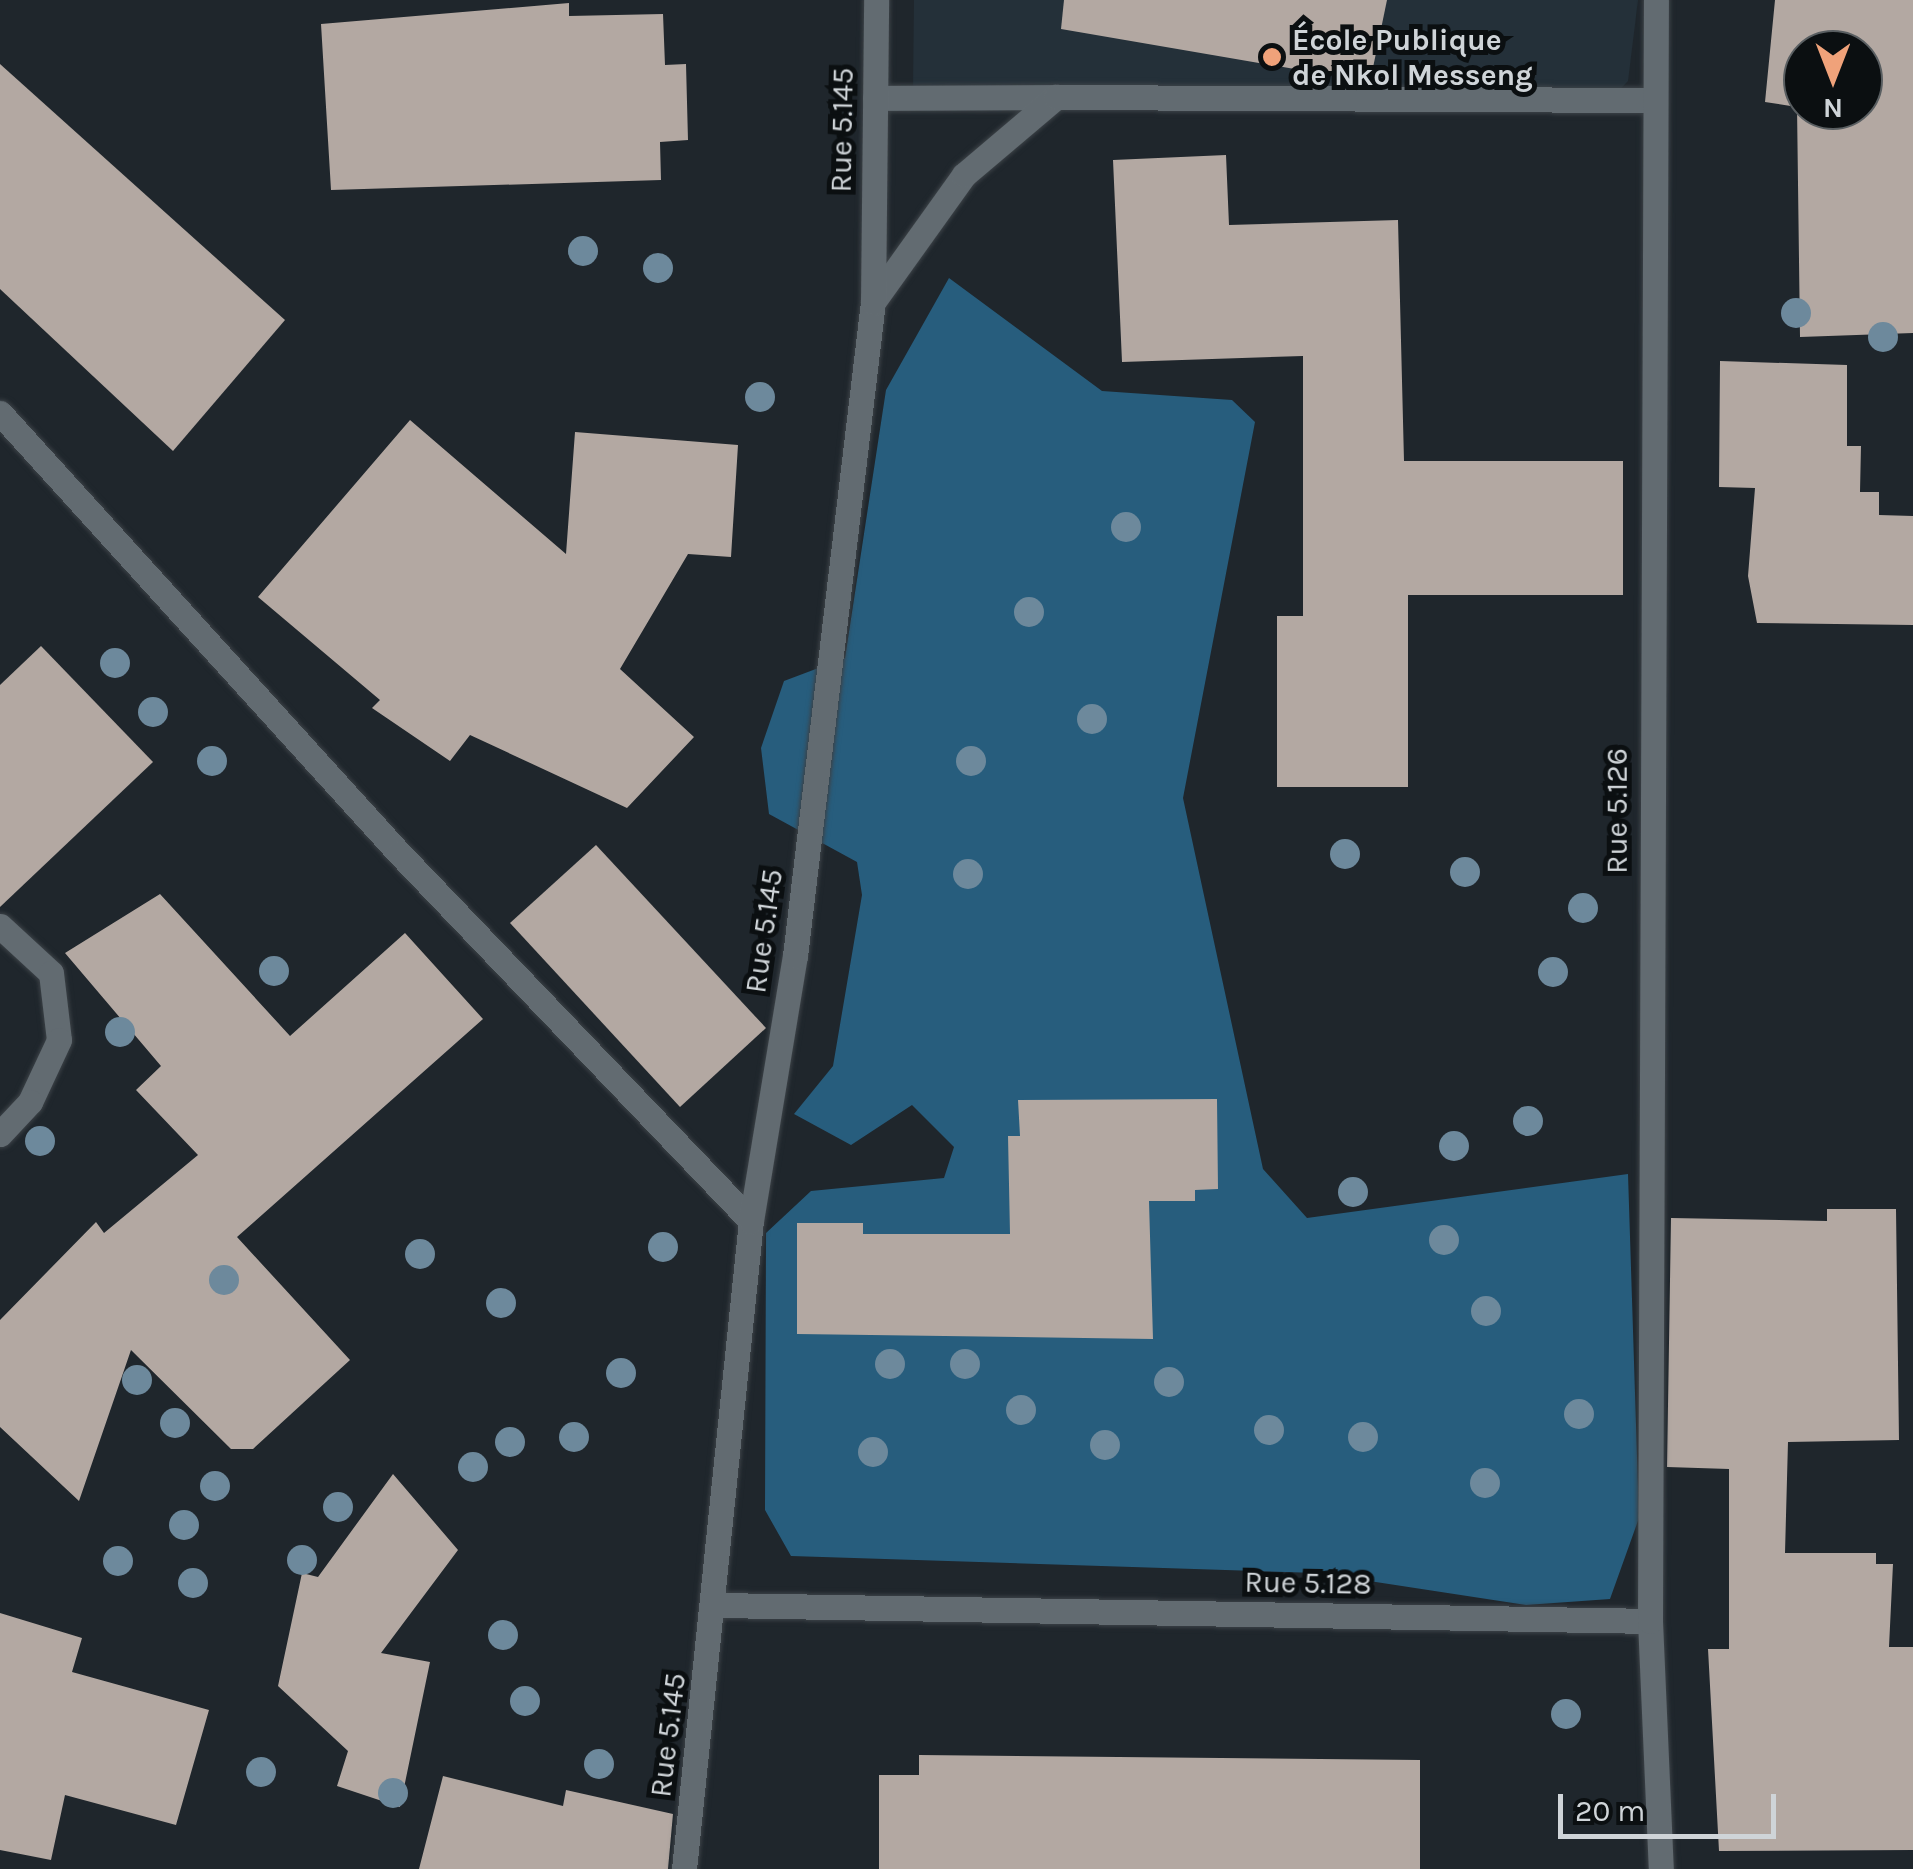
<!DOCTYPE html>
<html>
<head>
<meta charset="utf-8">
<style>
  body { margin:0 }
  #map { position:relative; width:1913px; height:1869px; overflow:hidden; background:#1f262c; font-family:Karla,sans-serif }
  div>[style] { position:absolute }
  .built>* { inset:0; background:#243039 }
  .forest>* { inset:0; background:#275d7d }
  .building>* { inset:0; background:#b3a8a2 }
  .roads { filter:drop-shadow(0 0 2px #3c4247) drop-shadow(0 0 2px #3c4247) }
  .minor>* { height:25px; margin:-12.5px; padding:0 12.5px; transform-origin:12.5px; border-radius:12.5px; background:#626b71 }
  .trees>* { width:30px; height:30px; margin:-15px; border-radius:50%; background:#6d899c }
  .dots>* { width:28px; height:28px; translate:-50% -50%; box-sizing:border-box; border:5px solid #0b0f11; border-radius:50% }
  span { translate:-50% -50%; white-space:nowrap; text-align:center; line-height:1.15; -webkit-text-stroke:10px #0b0f11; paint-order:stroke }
  .poi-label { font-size:30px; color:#cfd4d8; font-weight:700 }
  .left { translate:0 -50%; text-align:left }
  .street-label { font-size:30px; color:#cfd4d8 }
  .north { position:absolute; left:1783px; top:30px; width:100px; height:100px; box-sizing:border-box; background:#0b0f11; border:2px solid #595e61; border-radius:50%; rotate:180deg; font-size:28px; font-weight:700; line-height:40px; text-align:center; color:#cfd4d8 }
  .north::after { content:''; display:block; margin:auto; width:35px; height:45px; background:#f0a27a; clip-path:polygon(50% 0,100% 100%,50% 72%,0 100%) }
  .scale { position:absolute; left:1558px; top:1794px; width:218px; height:45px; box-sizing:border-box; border:5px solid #cfd4d8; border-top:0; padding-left:12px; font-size:30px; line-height:35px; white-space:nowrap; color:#cfd4d8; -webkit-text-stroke:8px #0b0f11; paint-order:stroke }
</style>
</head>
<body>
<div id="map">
  <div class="built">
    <div style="clip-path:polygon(914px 0,1638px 0,1628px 81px,1605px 105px,913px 90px)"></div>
  </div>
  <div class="forest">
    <div style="clip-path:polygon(949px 278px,1102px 391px,1232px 400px,1255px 422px,1183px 798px,1263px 1169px,1307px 1218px,1628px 1174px,1639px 1518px,1610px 1599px,1526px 1605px,1317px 1573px,791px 1556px,765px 1510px,766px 1233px,811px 1191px,944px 1178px,954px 1147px,912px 1105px,851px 1145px,794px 1114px,833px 1066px,862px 895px,857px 862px,769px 814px,761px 748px,784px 681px,845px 658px,886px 390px)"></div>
  </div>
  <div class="building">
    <div style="clip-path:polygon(1064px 0,1387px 0,1370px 82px,1061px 29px)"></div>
    <div style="clip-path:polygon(evenodd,1775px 0,1913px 0,1913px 333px,1800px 337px,1797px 107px,1765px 102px,1775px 0,1803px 50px,1863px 50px,1863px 110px,1803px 110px,1803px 50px)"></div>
    <div style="clip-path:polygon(569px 3px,569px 16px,663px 14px,665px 65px,686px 64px,688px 140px,660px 142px,661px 180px,331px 190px,321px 24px)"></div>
    <div style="clip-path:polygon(0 64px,285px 320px,173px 451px,0 289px)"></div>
    <div style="clip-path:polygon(1226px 155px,1229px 225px,1398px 220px,1404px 461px,1623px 461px,1623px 595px,1408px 595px,1408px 787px,1277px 787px,1277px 616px,1303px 616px,1303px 356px,1122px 362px,1113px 160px)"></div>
    <div style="clip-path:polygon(1720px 361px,1847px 365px,1847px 446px,1861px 446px,1860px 492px,1879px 492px,1879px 515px,1913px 516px,1913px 625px,1757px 623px,1748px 576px,1755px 488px,1719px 487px)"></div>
    <div style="clip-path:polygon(410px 420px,566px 554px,575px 432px,738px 445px,731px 557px,688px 554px,620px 669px,694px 737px,627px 808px,470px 735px,450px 761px,372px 708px,380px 700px,258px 597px)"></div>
    <div style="clip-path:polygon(41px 646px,153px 762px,0 907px,0 685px)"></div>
    <div style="clip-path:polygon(596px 845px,766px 1028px,680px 1107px,510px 923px)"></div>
    <div style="clip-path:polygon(160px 894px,290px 1036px,405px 933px,483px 1019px,237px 1237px,350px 1360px,253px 1449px,231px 1449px,131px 1350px,79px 1501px,0 1427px,0 1320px,96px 1222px,104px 1233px,198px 1155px,136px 1090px,161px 1066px,65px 953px)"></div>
    <div style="clip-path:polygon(1217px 1099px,1218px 1189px,1195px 1190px,1195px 1201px,1149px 1201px,1153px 1339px,797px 1334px,797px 1223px,863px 1223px,863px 1234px,1010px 1234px,1008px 1136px,1020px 1136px,1018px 1100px)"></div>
    <div style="clip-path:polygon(1827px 1209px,1896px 1209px,1899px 1440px,1788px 1442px,1785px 1553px,1876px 1553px,1876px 1564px,1893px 1564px,1889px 1647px,1913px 1647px,1913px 1850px,1719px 1851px,1708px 1649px,1729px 1649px,1729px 1469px,1667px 1467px,1671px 1218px,1827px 1221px)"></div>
    <div style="clip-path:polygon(393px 1474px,458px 1550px,381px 1653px,430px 1662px,400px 1807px,337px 1786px,348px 1751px,278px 1686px,302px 1573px,318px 1577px)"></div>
    <div style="clip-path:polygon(0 1613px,82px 1638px,72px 1672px,209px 1710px,176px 1825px,65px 1795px,51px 1860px,0 1850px)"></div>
    <div style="clip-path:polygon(919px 1755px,1420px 1760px,1420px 1869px,879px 1869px,879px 1775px,919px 1775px)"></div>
    <div style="clip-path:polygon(443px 1776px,563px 1806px,566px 1790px,673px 1814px,668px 1869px,419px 1869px)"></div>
  </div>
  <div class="roads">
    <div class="minor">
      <div style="left:875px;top:98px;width:181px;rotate:-0.3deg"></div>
      <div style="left:873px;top:302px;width:156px;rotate:-54.4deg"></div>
      <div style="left:964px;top:175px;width:121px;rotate:-40.3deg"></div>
      <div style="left:1056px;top:97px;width:593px;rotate:0.29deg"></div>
      <div style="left:0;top:413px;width:594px;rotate:47.8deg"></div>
      <div style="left:399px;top:853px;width:509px;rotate:46.27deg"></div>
      <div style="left:0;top:926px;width:69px;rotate:42.7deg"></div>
      <div style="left:51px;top:973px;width:67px;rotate:83.2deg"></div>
      <div style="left:59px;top:1040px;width:68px;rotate:115.1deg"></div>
      <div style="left:30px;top:1102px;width:44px;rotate:133.2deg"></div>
      <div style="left:718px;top:1605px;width:932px;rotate:0.98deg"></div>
      <div style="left:1650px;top:1621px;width:248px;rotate:87.5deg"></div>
      <div style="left:1650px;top:1621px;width:1621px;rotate:-89.79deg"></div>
      <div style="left:684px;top:1869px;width:651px;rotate:-84.1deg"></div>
      <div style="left:751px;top:1221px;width:269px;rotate:-80.6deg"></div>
      <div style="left:795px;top:956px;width:659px;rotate:-83.2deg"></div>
      <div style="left:873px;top:302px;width:302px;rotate:-89.4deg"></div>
    </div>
  </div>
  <div class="trees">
    <div style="left:583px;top:251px"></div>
    <div style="left:658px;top:268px"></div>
    <div style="left:1796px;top:313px"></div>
    <div style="left:1883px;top:337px"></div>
    <div style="left:760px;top:397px"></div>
    <div style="left:1126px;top:527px"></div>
    <div style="left:1029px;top:612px"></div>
    <div style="left:115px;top:663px"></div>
    <div style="left:153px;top:712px"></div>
    <div style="left:1092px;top:719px"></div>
    <div style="left:212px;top:761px"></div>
    <div style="left:971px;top:761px"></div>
    <div style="left:1345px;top:854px"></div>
    <div style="left:1465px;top:872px"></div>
    <div style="left:968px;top:874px"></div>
    <div style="left:1583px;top:908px"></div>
    <div style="left:274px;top:971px"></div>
    <div style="left:1553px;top:972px"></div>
    <div style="left:120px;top:1032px"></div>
    <div style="left:1528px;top:1121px"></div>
    <div style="left:40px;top:1141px"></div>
    <div style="left:1454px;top:1146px"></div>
    <div style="left:1353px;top:1192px"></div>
    <div style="left:1444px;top:1240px"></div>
    <div style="left:663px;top:1247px"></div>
    <div style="left:420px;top:1254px"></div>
    <div style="left:224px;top:1280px"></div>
    <div style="left:501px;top:1303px"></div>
    <div style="left:1486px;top:1311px"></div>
    <div style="left:890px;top:1364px"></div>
    <div style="left:965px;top:1364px"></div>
    <div style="left:621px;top:1373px"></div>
    <div style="left:137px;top:1380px"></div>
    <div style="left:1169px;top:1382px"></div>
    <div style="left:1021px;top:1410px"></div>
    <div style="left:1579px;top:1414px"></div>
    <div style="left:175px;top:1423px"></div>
    <div style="left:1269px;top:1430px"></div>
    <div style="left:574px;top:1437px"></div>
    <div style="left:1363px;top:1437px"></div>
    <div style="left:510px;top:1442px"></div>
    <div style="left:1105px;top:1445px"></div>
    <div style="left:873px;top:1452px"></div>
    <div style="left:473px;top:1467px"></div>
    <div style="left:1485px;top:1483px"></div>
    <div style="left:215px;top:1486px"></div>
    <div style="left:338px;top:1507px"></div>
    <div style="left:184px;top:1525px"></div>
    <div style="left:302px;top:1560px"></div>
    <div style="left:118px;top:1561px"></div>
    <div style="left:193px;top:1583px"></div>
    <div style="left:503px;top:1635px"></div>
    <div style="left:525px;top:1701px"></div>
    <div style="left:1566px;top:1714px"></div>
    <div style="left:599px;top:1764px"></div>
    <div style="left:261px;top:1772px"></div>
    <div style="left:393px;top:1793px"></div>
  </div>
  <div class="dots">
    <div style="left:1272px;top:57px;background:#f0a27a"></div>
  </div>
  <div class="poi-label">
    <span class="left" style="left:1292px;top:57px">École Publique<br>de Nkol Messeng</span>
  </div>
  <div class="street-label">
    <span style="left:842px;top:130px;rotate:-89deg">Rue 5.145</span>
    <span style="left:1617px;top:811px;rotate:-90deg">Rue 5.126</span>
    <span style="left:764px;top:931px;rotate:-82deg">Rue 5.145</span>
    <span style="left:1308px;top:1583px;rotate:1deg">Rue 5.128</span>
    <span style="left:668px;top:1735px;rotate:-83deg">Rue 5.145</span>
  </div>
  <div class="north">N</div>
  <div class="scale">20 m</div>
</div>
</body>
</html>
